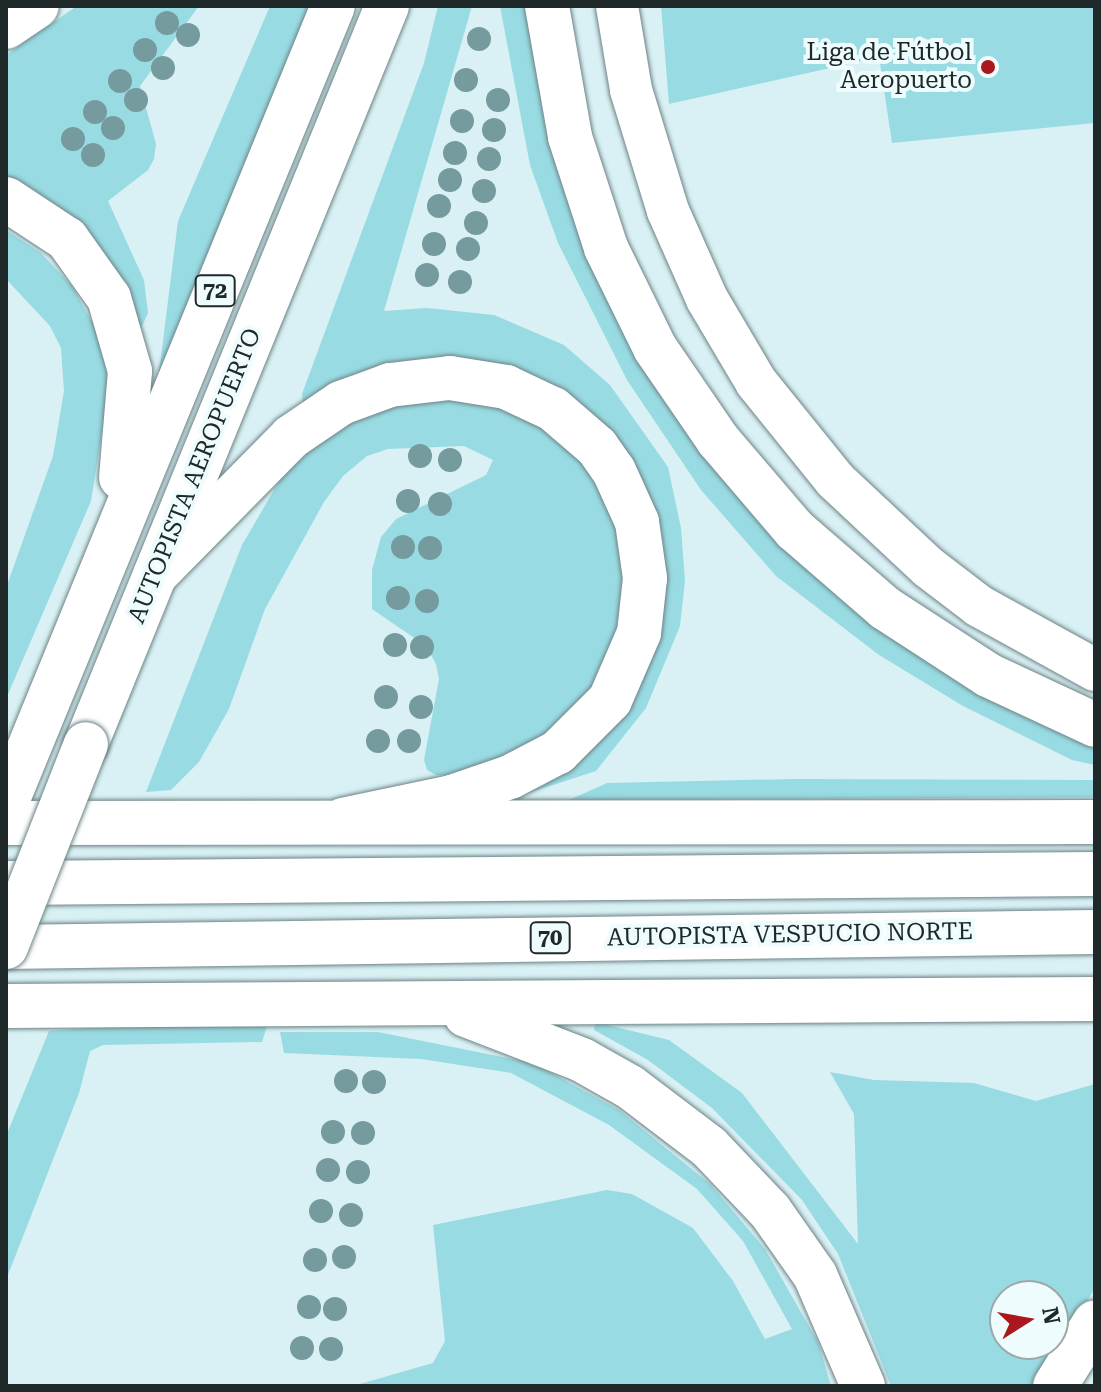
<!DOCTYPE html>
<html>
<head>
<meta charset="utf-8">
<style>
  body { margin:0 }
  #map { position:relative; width:1101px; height:1392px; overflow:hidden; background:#d9f1f4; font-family:"Roboto Serif",serif }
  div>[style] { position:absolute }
  .green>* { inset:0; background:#99dbe3 }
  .roads { filter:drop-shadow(0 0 2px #6d8386) drop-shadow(0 0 2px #6d8386) }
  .tertiary>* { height:42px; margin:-21px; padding:0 21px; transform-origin:21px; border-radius:21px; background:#fff }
  .motorway>* { height:44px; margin:-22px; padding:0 22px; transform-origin:22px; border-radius:22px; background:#fff }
  .bridges { filter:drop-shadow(0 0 2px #6d8386) drop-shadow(0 0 2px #6d8386) }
  .motorway-bridge>* { height:44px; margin:-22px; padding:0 22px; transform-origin:22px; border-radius:22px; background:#fff }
  .trees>* { width:24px; height:24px; margin:-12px; border-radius:50%; background:#759b9f }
  .dots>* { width:22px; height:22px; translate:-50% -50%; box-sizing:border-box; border:4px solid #eefcfe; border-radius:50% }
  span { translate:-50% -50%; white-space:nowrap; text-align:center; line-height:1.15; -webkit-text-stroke:8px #eefcfe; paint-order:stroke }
  .shield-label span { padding:2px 6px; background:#eefcfe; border:2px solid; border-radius:6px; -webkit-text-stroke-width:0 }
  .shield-label { font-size:22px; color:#20292a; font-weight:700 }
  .poi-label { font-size:24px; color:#20292a }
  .right { translate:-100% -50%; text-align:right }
  .street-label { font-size:24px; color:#20292a }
  .frame { position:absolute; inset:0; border:8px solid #20292a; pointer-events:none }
  .north { position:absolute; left:989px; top:1280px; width:80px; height:80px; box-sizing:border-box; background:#eefcfe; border:2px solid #9ca8a9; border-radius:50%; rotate:79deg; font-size:22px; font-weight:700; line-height:32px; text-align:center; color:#20292a }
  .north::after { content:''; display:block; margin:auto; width:28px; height:36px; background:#aa171d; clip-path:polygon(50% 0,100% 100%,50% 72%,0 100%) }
</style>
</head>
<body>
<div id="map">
  <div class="green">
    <div style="clip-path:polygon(77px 6px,199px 6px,140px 86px,156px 144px,154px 159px,148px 170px,108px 201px,144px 280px,148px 313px,140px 330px,6px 191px,6px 55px)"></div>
    <div style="clip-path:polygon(270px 6px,319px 6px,159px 373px,178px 221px)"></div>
    <div style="clip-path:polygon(438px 6px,472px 6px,384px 311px,427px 308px,494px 315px,564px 345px,610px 385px,668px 467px,681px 528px,685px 581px,680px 626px,646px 708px,596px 771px,525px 794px,549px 776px,663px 572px,531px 382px,303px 405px,302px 394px,424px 63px)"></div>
    <div style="clip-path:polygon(500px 6px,530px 6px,697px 442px,1095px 743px,1095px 765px,1072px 760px,963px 706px,879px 655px,776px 576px,701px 490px,627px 380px,558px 243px,530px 165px)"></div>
    <div style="clip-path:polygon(661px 6px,1095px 6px,1095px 123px,892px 143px,879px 57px,669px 104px)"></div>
    <div style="clip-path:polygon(6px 230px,41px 253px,72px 286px,98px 333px,110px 383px,91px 501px,6px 699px,6px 588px,53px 456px,64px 391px,61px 348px,50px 326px,6px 279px)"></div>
    <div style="clip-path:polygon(469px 397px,542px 423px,596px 477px,618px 526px,625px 574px,621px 623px,590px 692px,554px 730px,472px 775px,436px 775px,427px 770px,424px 760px,439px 679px,436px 664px,426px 646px,372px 609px,372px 570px,381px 537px,396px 519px,486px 475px,493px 460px,464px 446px,388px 449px,367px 456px,343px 476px,324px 502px,265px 609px,229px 709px,199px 762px,171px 790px,146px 792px,242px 545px,281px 478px,341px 422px,413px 400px)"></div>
    <div style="clip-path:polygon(793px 779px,1095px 780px,1095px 797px,569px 800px,607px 783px)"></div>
    <div style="clip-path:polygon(evenodd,595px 1022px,669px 1040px,742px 1093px,858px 1244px,854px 1114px,830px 1072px,874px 1080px,974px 1083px,1036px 1101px,1095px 1084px,1095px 1288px,1035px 1386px,891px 1386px,838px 1254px,802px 1200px,712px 1108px,648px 1060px,594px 1030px,595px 1022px,1005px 1296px,1053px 1296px,1053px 1344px,1005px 1344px,1005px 1296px)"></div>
    <div style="clip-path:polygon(156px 1023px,267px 1026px,262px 1042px,103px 1045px,90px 1051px,79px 1093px,6px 1280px,6px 1136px,49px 1031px)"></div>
    <div style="clip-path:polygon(280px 1032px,378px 1032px,533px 1063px,619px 1110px,710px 1184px,765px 1249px,818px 1342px,831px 1386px,353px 1386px,433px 1363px,445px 1341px,433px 1225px,607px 1190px,632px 1194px,693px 1228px,733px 1281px,765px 1339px,792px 1329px,743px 1241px,697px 1189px,609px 1125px,511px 1073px,421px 1059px,284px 1053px)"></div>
  </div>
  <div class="roads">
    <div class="tertiary">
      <div style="left:617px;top:6px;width:85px;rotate:80.5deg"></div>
      <div style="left:631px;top:90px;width:127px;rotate:73deg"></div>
      <div style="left:668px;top:211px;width:96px;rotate:66.1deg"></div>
      <div style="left:707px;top:299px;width:96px;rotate:59.4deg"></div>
      <div style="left:756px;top:382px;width:126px;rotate:51.1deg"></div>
      <div style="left:835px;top:480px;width:127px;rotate:43.1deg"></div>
      <div style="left:928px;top:567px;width:64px;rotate:37.4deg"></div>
      <div style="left:979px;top:606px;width:132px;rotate:28.9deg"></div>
    </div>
    <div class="motorway">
      <div style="left:547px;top:6px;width:133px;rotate:80deg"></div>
      <div style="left:570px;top:137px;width:117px;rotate:72deg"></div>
      <div style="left:606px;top:248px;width:111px;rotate:63.9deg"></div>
      <div style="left:655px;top:348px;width:112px;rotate:55.6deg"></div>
      <div style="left:718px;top:440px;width:118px;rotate:49.5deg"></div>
      <div style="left:795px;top:530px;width:119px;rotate:40.9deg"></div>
      <div style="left:885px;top:608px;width:123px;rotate:33deg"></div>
      <div style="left:988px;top:675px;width:118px;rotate:25deg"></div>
      <div style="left:6px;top:27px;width:37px;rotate:-34deg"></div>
      <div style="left:6px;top:199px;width:73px;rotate:33.3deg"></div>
      <div style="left:67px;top:239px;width:72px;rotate:54.6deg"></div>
      <div style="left:109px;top:298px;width:76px;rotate:74deg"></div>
      <div style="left:130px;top:371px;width:107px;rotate:94.8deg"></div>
      <div style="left:155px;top:575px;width:194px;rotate:-45.4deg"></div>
      <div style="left:291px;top:437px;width:60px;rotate:-34.2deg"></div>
      <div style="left:341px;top:403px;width:52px;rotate:-20.2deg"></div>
      <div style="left:390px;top:385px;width:60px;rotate:-6.7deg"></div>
      <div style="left:450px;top:378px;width:57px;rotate:9.1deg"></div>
      <div style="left:506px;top:387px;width:52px;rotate:25.1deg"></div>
      <div style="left:553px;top:409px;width:58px;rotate:40.8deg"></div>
      <div style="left:597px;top:447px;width:29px;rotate:55deg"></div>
      <div style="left:614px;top:471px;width:56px;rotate:65.7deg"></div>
      <div style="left:637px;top:522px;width:57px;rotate:81.9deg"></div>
      <div style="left:645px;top:578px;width:55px;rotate:96.2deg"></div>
      <div style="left:639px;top:633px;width:73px;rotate:113.4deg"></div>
      <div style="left:610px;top:700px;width:74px;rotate:135deg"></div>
      <div style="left:558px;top:752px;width:54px;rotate:152.5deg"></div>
      <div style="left:510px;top:777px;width:61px;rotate:161deg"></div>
      <div style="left:452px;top:797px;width:111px;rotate:168.1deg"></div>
      <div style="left:86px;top:744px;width:797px;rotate:-67.81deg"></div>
      <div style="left:6px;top:804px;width:862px;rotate:-67.72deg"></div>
      <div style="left:6px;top:823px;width:1089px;rotate:-0.05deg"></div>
      <div style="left:6px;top:883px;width:1089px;rotate:-0.47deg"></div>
      <div style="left:6px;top:947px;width:1089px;rotate:-0.79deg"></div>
      <div style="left:6px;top:1006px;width:1089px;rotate:-0.37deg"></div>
      <div style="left:466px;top:1015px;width:124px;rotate:21.2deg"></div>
      <div style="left:582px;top:1060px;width:55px;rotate:29.4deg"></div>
      <div style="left:630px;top:1087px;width:99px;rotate:37.2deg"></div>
      <div style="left:709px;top:1147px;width:88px;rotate:46.4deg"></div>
      <div style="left:770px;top:1211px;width:78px;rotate:54.9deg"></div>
      <div style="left:815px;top:1275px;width:121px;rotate:66.6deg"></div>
      <div style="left:1055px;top:1386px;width:75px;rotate:-58deg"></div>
    </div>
  </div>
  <div class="bridges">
    <div class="motorway-bridge">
      <div style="left:6px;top:947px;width:218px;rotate:-68.5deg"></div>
    </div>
  </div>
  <div class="trees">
    <div style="left:167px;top:23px"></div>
    <div style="left:188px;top:35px"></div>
    <div style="left:479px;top:39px"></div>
    <div style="left:145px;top:50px"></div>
    <div style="left:163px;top:68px"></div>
    <div style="left:466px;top:80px"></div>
    <div style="left:120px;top:81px"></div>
    <div style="left:136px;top:100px"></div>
    <div style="left:498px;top:100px"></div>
    <div style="left:95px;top:112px"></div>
    <div style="left:462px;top:121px"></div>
    <div style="left:113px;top:128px"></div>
    <div style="left:494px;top:130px"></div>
    <div style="left:73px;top:139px"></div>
    <div style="left:455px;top:153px"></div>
    <div style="left:93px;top:155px"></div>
    <div style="left:489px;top:159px"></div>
    <div style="left:450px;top:180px"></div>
    <div style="left:484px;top:191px"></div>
    <div style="left:439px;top:206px"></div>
    <div style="left:476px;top:223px"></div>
    <div style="left:434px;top:244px"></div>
    <div style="left:468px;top:249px"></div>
    <div style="left:427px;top:275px"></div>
    <div style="left:460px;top:282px"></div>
    <div style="left:420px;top:456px"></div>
    <div style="left:450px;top:460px"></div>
    <div style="left:408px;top:501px"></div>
    <div style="left:440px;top:504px"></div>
    <div style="left:403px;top:547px"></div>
    <div style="left:430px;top:548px"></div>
    <div style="left:398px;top:598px"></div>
    <div style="left:427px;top:601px"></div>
    <div style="left:395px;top:645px"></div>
    <div style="left:422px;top:647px"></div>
    <div style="left:386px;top:697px"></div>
    <div style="left:421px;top:707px"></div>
    <div style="left:378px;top:741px"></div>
    <div style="left:409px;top:741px"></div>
    <div style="left:346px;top:1081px"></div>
    <div style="left:374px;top:1082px"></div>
    <div style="left:333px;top:1132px"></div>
    <div style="left:363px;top:1133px"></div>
    <div style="left:328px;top:1170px"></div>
    <div style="left:358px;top:1172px"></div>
    <div style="left:321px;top:1211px"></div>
    <div style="left:351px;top:1215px"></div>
    <div style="left:344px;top:1257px"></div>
    <div style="left:315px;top:1260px"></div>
    <div style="left:309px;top:1307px"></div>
    <div style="left:335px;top:1309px"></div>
    <div style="left:302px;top:1348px"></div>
    <div style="left:331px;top:1349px"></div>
  </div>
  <div class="dots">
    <div style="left:988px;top:67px;background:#aa171d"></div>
  </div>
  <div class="shield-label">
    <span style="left:215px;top:291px">72</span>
    <span style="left:550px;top:938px">70</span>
  </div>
  <div class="poi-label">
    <span class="right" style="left:972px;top:67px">Liga de Fútbol<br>Aeropuerto</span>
  </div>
  <div class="street-label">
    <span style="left:195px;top:476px;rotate:-68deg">AUTOPISTA AEROPUERTO</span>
    <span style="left:790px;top:935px;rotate:-1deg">AUTOPISTA VESPUCIO NORTE</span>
  </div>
  <div class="frame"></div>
  <div class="north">N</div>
</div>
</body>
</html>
